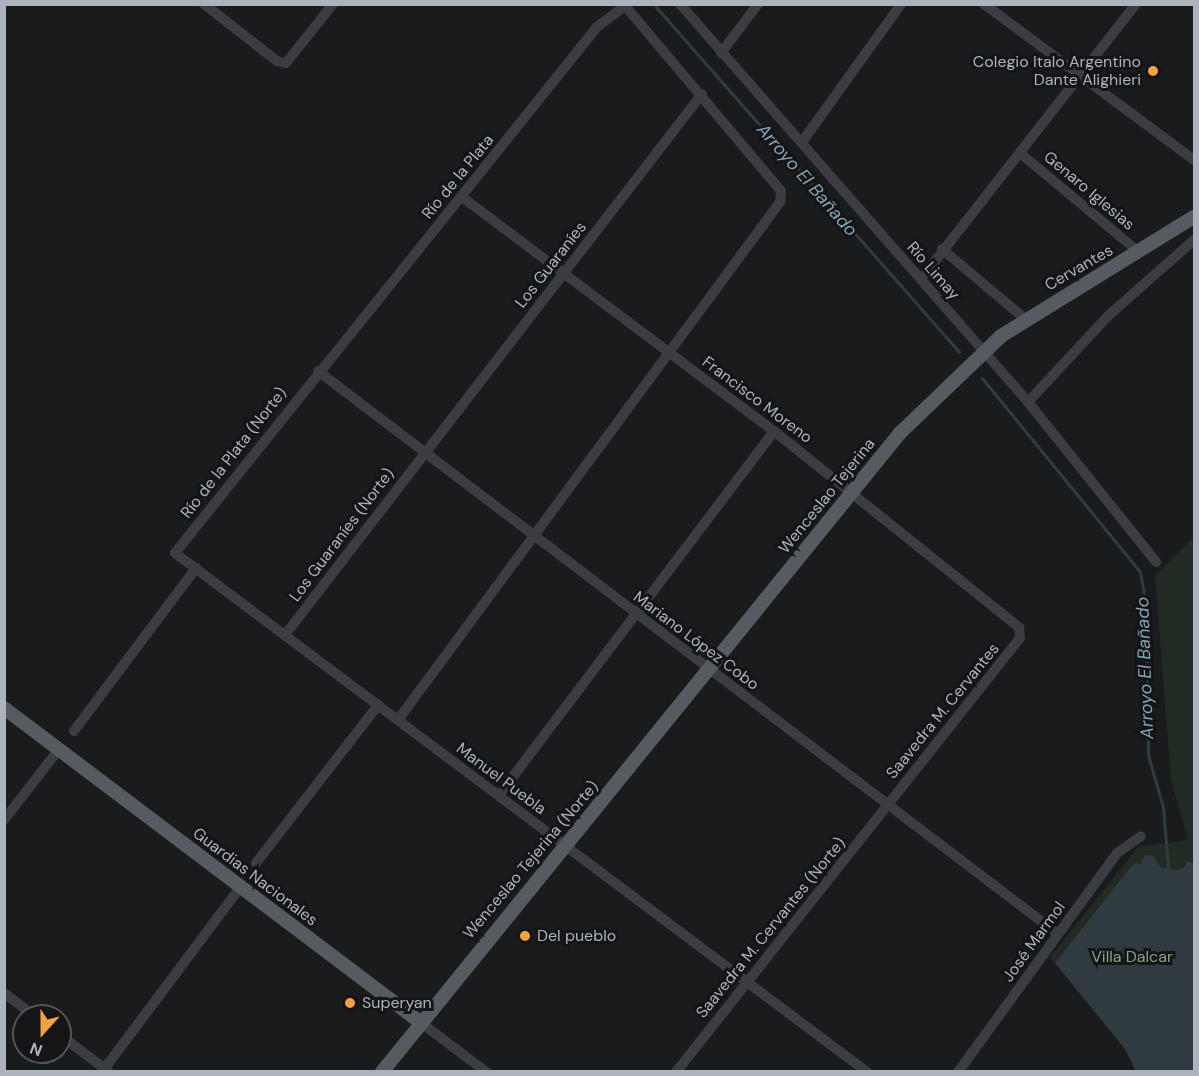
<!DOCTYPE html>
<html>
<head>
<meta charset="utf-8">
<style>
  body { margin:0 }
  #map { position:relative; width:1199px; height:1076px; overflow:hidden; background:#1a1b1d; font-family:"DM Sans",sans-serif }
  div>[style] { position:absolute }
  .green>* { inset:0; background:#222b23 }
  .water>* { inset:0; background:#303b41 }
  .stream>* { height:3px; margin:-1.5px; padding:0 1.5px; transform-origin:1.5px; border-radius:1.5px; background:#303b41 }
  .minor>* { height:10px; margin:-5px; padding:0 5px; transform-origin:5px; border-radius:5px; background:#3b3d42 }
  .major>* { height:14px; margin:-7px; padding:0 7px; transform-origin:7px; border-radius:7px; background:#575a61 }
  .dots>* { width:16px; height:16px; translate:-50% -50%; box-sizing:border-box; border:3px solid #151518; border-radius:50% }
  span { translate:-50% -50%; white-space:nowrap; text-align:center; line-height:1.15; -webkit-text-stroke:6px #151518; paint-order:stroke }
  .poi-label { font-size:16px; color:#adb3bc }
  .right { translate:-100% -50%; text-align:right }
  .left { translate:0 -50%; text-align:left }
  .street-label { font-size:16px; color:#adb3bc }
  .park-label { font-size:16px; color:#86a685 }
  .water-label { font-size:18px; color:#85a4b6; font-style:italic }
  .frame { position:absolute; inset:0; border:6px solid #adb3bc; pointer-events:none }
  .north { position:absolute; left:12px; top:1004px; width:60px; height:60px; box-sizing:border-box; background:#151518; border:2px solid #52545a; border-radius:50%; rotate:201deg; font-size:16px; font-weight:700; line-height:24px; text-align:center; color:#adb3bc }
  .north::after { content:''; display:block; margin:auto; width:21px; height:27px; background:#f0a43f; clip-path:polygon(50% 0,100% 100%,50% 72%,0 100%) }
</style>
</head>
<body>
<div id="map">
  <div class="green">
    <div style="clip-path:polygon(1194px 536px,1194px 1071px,1136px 1071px,1125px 1049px,1050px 957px,1138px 847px,1188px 840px,1171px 780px,1155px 576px)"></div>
  </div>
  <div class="water">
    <div style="clip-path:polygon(1145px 855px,1154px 856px,1160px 867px,1176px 870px,1185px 867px,1187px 861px,1194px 863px,1194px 1071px,1136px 1071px,1125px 1049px,1055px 963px,1134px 863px,1141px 864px)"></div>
  </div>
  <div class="stream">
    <div style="left:656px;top:7px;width:459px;rotate:48.7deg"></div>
    <div style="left:982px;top:378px;width:250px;rotate:50.8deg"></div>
    <div style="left:1140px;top:572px;width:35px;rotate:80deg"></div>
    <div style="left:1146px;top:606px;width:149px;rotate:89.2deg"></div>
    <div style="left:1148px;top:755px;width:54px;rotate:73.9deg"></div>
    <div style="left:1163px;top:807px;width:61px;rotate:85.3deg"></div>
  </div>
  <div class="minor">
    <div style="left:204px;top:4px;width:93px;rotate:38deg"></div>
    <div style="left:277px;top:61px;width:9px;rotate:13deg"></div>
    <div style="left:286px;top:63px;width:75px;rotate:-51.5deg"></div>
    <div style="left:680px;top:4px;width:529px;rotate:48.83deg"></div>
    <div style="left:1028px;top:402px;width:205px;rotate:51.3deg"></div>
    <div style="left:984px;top:4px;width:262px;rotate:36.6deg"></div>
    <div style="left:721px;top:53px;width:61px;rotate:-52.9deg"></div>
    <div style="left:802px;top:142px;width:170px;rotate:-54.3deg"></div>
    <div style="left:1020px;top:153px;width:155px;rotate:39.8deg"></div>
    <div style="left:462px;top:197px;width:390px;rotate:36.9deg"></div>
    <div style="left:774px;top:431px;width:314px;rotate:38.7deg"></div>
    <div style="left:1019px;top:627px;width:11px;rotate:85deg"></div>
    <div style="left:1020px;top:638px;width:554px;rotate:128.4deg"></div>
    <div style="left:942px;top:249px;width:109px;rotate:40.1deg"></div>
    <div style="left:921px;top:279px;width:349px;rotate:-52deg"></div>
    <div style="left:318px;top:371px;width:930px;rotate:37.26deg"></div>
    <div style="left:1028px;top:402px;width:117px;rotate:-47.1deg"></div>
    <div style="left:1108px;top:316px;width:115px;rotate:-41.5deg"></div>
    <div style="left:285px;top:635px;width:683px;rotate:-52.38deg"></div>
    <div style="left:398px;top:720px;width:644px;rotate:-53.59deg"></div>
    <div style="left:780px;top:202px;width:11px;rotate:-85deg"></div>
    <div style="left:781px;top:191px;width:242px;rotate:-130.1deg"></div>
    <div style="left:625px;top:6px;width:35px;rotate:143deg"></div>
    <div style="left:597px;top:27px;width:674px;rotate:128.74deg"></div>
    <div style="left:175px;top:553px;width:865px;rotate:36.87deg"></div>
    <div style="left:74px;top:731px;width:204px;rotate:-53.2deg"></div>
    <div style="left:499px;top:795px;width:456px;rotate:-52.9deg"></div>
    <div style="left:4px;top:820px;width:90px;rotate:-52.2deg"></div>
    <div style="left:256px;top:863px;width:200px;rotate:-52.3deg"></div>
    <div style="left:4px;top:993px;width:39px;rotate:37deg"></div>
    <div style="left:420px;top:1022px;width:83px;rotate:37.1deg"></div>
    <div style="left:60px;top:1035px;width:60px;rotate:36.9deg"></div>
    <div style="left:102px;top:1072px;width:232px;rotate:-53.2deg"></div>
    <div style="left:958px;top:1072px;width:271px;rotate:-54deg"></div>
    <div style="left:1117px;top:853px;width:29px;rotate:-35deg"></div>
  </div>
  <div class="major">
    <div style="left:4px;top:708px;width:521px;rotate:37.05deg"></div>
    <div style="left:382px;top:1072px;width:823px;rotate:-50.97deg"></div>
    <div style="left:900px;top:433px;width:140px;rotate:-43.8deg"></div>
    <div style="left:1001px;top:336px;width:227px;rotate:-31.7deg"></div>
  </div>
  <div class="dots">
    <div style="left:1153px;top:71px;background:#f0a43f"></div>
    <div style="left:525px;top:936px;background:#f0a43f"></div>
    <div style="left:350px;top:1003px;background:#f0a43f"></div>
  </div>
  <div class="poi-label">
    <span class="right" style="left:1141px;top:71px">Colegio Italo Argentino<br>Dante Alighieri</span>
    <span class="left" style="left:537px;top:936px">Del pueblo</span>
    <span class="left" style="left:362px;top:1003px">Superyan</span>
  </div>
  <div class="street-label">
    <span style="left:458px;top:177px;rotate:-51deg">Río de la Plata</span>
    <span style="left:1089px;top:191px;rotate:40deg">Genaro Iglesias</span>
    <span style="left:551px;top:265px;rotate:-52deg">Los Guaraníes</span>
    <span style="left:1079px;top:268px;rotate:-30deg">Cervantes</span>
    <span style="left:933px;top:271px;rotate:49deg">Río Limay</span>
    <span style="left:757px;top:400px;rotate:37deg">Francisco Moreno</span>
    <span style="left:234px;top:453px;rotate:-52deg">Río de la Plata (Norte)</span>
    <span style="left:827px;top:496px;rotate:-51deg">Wenceslao Tejerina</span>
    <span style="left:342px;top:535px;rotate:-53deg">Los Guaraníes (Norte)</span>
    <span style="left:696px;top:641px;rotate:37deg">Mariano López Cobo</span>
    <span style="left:943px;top:711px;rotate:-51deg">Saavedra M. Cervantes</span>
    <span style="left:501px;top:779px;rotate:37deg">Manuel Puebla</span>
    <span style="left:531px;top:860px;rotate:-50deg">Wenceslao Tejerina (Norte)</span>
    <span style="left:255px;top:877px;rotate:37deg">Guardias Nacionales</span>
    <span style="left:771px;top:928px;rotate:-51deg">Saavedra M. Cervantes (Norte)</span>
    <span style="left:1034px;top:942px;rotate:-54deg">José Marmol</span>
  </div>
  <div class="park-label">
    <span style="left:1132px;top:957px">Villa Dalcar</span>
  </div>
  <div class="water-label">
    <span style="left:807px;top:180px;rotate:49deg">Arroyo El Bañado</span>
    <span style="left:1145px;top:668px;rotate:-92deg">Arroyo El Bañado</span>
  </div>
  <div class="frame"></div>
  <div class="north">N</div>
</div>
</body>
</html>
